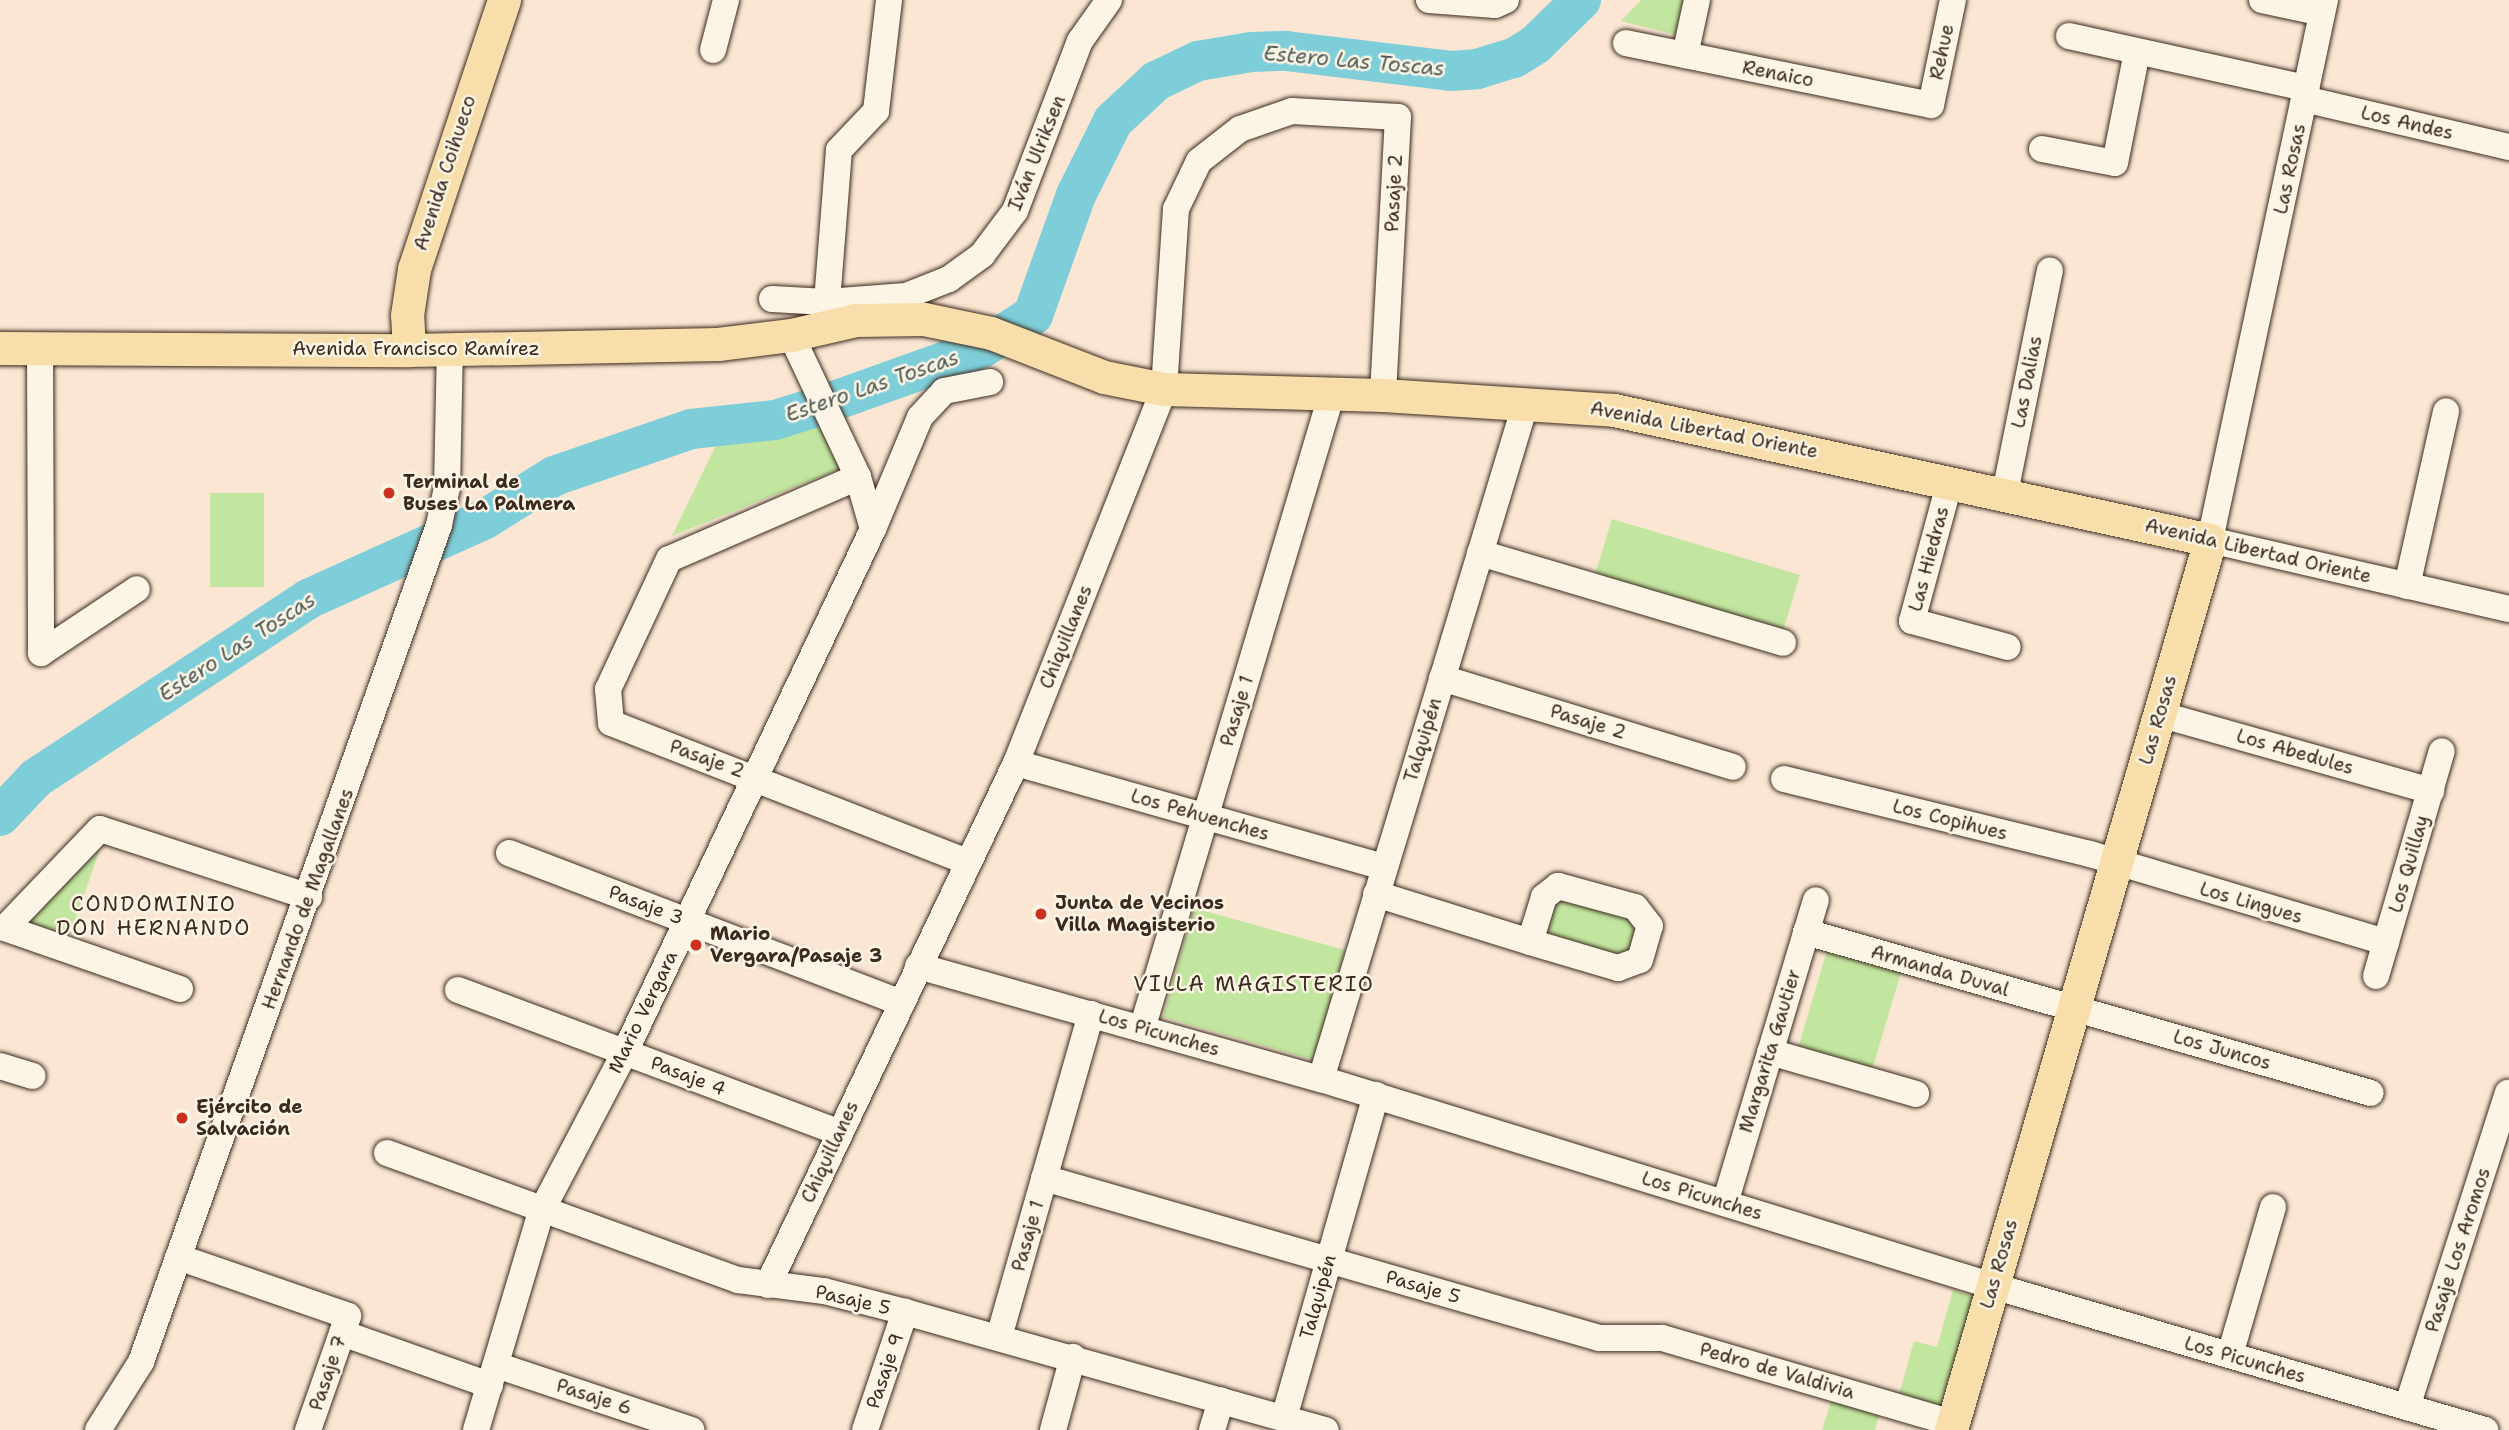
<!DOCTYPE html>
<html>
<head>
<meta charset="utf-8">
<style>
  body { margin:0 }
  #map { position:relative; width:2509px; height:1430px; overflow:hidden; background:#fae6d3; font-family:"Shantell Sans",sans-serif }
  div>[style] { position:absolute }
  .green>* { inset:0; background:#c2e69f }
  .river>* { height:40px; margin:-20px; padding:0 20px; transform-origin:20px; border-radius:20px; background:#7eced9 }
  .roads { filter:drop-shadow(0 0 2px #3b2a1e) drop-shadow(0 0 2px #3b2a1e) }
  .minor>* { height:26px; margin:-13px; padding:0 13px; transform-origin:13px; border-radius:13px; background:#fcf5e5 }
  .major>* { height:33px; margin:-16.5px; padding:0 16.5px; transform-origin:16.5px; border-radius:16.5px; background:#f8deab }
  .dots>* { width:19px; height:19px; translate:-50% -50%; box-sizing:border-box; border:4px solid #fcf5e5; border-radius:50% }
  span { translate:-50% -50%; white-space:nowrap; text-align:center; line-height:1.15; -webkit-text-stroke:5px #fcf5e5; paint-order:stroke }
  .street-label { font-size:19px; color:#3b2a1e }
  .poi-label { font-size:19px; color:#3b2a1e; font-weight:700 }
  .left { translate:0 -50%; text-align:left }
  .water-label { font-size:21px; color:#4f5b56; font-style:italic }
  .neighbourhood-label { font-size:21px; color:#3b2a1e; letter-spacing:2px }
</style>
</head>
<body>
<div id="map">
  <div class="green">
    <div style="clip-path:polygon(1641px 0,1689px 0,1680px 36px,1621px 21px)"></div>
    <div style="clip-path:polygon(823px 426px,839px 469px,672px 536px,717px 443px)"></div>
    <div style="clip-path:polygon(210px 493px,264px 493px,264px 587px,210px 587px)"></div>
    <div style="clip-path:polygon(1612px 519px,1800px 575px,1782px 634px,1594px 578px)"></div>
    <div style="clip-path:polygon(102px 843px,69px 938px,24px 923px)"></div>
    <div style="clip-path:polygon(1556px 898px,1634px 915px,1641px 926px,1634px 950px,1621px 957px,1553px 937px,1547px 929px)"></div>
    <div style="clip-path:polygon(1194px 908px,1345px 950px,1314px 1060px,1163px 1017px)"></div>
    <div style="clip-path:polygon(1829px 944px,1903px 966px,1872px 1070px,1798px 1048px)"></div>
    <div style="clip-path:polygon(1953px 1290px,1985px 1300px,1953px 1410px,1899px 1395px,1914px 1341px,1937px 1347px)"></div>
    <div style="clip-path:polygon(1832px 1398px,1880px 1412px,1875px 1430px,1822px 1430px)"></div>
  </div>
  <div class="river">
    <div style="left:0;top:816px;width:52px;rotate:-46.5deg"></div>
    <div style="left:36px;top:778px;width:326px;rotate:-33.3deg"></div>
    <div style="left:308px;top:599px;width:194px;rotate:-24.3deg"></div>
    <div style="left:485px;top:519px;width:81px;rotate:-31.9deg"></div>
    <div style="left:554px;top:476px;width:145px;rotate:-18.9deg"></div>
    <div style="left:691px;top:429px;width:84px;rotate:-6.1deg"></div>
    <div style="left:775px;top:420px;width:47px;rotate:-17.3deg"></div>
    <div style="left:820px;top:406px;width:172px;rotate:-19.7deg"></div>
    <div style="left:982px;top:348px;width:61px;rotate:-32.9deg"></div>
    <div style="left:1033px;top:315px;width:127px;rotate:-70.3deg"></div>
    <div style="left:1076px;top:195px;width:83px;rotate:-63.4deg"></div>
    <div style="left:1113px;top:121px;width:59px;rotate:-42.9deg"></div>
    <div style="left:1156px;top:81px;width:47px;rotate:-25.5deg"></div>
    <div style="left:1198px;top:61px;width:54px;rotate:-9.6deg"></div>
    <div style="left:1251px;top:52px;width:35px;rotate:-2deg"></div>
    <div style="left:1286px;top:51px;width:166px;rotate:6.9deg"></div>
    <div style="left:1451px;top:71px;width:26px;rotate:-4deg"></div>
    <div style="left:1477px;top:69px;width:39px;rotate:-17deg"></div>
    <div style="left:1514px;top:58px;width:26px;rotate:-32deg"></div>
    <div style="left:1536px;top:44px;width:63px;rotate:-44.4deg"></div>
  </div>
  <div class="roads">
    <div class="minor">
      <div style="left:1429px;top:0;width:66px;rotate:4.3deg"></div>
      <div style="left:1495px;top:5px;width:12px;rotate:-24deg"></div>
      <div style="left:2262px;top:0;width:61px;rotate:12.2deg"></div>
      <div style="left:2325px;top:0;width:552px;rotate:102.02deg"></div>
      <div style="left:2210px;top:540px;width:307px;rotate:13deg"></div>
      <div style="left:2069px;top:36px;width:243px;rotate:12.4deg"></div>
      <div style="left:1626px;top:43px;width:311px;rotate:11.5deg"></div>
      <div style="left:1931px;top:105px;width:107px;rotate:-78.2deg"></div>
      <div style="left:713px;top:50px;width:52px;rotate:-75.4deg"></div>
      <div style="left:1685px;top:55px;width:56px;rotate:-77.7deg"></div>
      <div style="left:2304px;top:99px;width:211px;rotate:13.2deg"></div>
      <div style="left:2042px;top:149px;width:74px;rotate:10.9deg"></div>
      <div style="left:2115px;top:163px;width:113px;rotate:-78.8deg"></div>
      <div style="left:772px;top:299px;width:55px;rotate:3.1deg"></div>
      <div style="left:827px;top:302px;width:79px;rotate:-4.3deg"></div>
      <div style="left:906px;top:296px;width:46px;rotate:-21.6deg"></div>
      <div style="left:949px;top:279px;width:41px;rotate:-36deg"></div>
      <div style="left:982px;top:255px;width:55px;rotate:-53.1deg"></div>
      <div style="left:1015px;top:211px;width:182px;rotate:-69.1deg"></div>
      <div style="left:1080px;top:41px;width:50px;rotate:-54.7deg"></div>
      <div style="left:827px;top:302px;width:152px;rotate:-85.5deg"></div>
      <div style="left:839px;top:150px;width:54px;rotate:-46.5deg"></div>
      <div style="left:876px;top:111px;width:112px;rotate:-83.3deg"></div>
      <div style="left:791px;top:335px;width:157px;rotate:64.7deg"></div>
      <div style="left:858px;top:477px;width:54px;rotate:73.9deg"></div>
      <div style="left:40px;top:348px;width:305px;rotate:89.8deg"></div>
      <div style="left:41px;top:653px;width:115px;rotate:-33.7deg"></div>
      <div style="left:858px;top:477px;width:206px;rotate:156.5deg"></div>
      <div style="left:669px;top:559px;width:144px;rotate:115.1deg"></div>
      <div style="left:608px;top:689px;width:34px;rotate:85deg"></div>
      <div style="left:611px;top:723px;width:382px;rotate:21.3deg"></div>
      <div style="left:1950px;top:481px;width:145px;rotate:105.2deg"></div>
      <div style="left:1912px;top:621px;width:99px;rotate:15.2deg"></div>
      <div style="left:2005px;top:493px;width:227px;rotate:-78.6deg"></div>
      <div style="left:1480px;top:553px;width:316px;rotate:16.5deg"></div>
      <div style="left:2407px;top:586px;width:179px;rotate:-77.4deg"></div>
      <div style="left:1442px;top:678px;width:304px;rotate:17deg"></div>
      <div style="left:2159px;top:714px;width:283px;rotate:15.8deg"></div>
      <div style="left:1016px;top:763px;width:382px;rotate:15.8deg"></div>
      <div style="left:1784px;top:779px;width:315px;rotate:13.8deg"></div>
      <div style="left:2090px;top:854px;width:309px;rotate:16.6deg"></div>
      <div style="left:509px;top:853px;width:420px;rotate:20.9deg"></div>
      <div style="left:1376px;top:894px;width:161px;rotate:17.3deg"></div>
      <div style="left:1530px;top:942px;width:92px;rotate:16.5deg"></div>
      <div style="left:1618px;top:968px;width:23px;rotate:-20deg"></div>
      <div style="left:1640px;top:960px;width:35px;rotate:-74deg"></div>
      <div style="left:1650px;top:926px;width:24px;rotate:-128deg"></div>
      <div style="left:1635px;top:907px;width:80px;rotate:-164.7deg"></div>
      <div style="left:1558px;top:886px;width:18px;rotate:142deg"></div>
      <div style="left:1544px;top:897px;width:47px;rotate:107.3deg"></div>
      <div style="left:1806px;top:932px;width:587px;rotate:15.91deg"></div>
      <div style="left:918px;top:966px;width:419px;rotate:15.7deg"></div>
      <div style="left:1321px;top:1079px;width:703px;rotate:17.12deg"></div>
      <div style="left:1993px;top:1286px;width:513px;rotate:16.31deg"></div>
      <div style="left:2376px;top:976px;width:234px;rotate:-73.7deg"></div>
      <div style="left:180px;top:989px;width:185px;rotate:-160.8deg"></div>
      <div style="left:5px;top:928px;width:137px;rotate:-46.2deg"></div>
      <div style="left:100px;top:829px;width:220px;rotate:18deg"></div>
      <div style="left:458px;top:990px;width:408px;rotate:20.5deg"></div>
      <div style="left:1142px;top:1029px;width:664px;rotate:-73.37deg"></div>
      <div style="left:1770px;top:1052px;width:152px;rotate:16deg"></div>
      <div style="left:0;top:1066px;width:34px;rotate:17deg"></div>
      <div style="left:1321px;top:1079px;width:707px;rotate:-73.15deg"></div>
      <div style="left:387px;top:1153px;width:373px;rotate:19.9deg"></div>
      <div style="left:738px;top:1280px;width:87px;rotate:7.3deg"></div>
      <div style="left:824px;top:1291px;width:84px;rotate:14.5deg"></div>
      <div style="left:905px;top:1312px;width:437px;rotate:15.7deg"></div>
      <div style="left:1044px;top:1178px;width:578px;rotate:16.08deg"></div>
      <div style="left:1599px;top:1338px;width:63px"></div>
      <div style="left:1662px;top:1338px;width:303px;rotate:16.3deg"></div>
      <div style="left:1725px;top:1203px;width:316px;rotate:-73.3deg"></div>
      <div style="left:178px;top:1257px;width:180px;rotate:19.1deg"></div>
      <div style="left:348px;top:1316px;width:121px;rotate:109.3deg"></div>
      <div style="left:768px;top:1285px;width:578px;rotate:-64.59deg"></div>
      <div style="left:1016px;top:763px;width:402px;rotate:-68.4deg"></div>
      <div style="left:1164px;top:389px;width:180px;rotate:-86.2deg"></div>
      <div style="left:1176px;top:209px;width:53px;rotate:-64.4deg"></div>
      <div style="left:1199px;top:161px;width:52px;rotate:-38deg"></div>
      <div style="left:1240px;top:129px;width:55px;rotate:-19.1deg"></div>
      <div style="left:1292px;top:111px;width:106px;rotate:3.2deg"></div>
      <div style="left:1398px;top:117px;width:278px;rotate:93.1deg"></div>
      <div style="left:342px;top:1333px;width:157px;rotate:19.4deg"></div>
      <div style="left:999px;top:1337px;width:336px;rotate:-74.1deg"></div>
      <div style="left:2230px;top:1355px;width:154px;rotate:-73.8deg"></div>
      <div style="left:496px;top:1365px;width:206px;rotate:18.4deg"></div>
      <div style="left:2407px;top:1407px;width:330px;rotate:-72.2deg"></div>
      <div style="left:1284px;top:1418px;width:336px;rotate:-74.1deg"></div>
      <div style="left:98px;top:1430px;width:80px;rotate:-57.7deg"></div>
      <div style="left:141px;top:1362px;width:888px;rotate:-70.4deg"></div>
      <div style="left:439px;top:525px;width:38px;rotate:-78deg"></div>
      <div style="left:447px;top:488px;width:138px;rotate:-88.8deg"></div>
      <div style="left:476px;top:1430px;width:227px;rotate:-73.4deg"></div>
      <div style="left:541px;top:1212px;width:181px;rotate:-62.3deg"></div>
      <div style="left:625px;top:1052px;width:579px;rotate:-64.63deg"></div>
      <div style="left:873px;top:529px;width:121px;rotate:-67.2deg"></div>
      <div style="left:920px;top:417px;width:35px;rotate:-47deg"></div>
      <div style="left:944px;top:391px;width:47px;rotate:-11.1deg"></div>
      <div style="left:865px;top:1430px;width:125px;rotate:-71.3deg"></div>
      <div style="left:1053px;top:1430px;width:76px;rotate:-74.7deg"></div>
      <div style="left:1212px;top:1430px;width:31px;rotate:-73deg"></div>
    </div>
    <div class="major">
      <div style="left:0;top:348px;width:409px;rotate:0.3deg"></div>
      <div style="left:409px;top:350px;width:309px;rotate:-1.1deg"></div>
      <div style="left:718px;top:344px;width:74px;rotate:-7deg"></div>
      <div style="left:791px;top:335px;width:67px;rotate:-13deg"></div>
      <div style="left:856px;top:320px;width:68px;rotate:-0.8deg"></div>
      <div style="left:924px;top:319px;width:68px;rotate:11.8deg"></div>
      <div style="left:991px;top:333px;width:121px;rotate:21.3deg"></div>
      <div style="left:1104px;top:377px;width:61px;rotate:11.3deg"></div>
      <div style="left:1164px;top:389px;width:219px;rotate:1.6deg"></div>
      <div style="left:1383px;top:395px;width:231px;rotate:3.7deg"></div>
      <div style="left:1614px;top:410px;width:610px;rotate:12.3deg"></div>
      <div style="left:2210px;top:540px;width:927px;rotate:106.23deg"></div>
      <div style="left:409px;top:350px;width:35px;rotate:-93deg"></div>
      <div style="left:407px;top:315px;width:47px;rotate:-81.3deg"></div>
      <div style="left:414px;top:269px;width:284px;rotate:-71.5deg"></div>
    </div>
  </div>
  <div class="dots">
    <div style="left:389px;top:493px;background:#c8321e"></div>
    <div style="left:1041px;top:914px;background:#c8321e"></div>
    <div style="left:696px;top:945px;background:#c8321e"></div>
    <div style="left:182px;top:1118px;background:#c8321e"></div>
  </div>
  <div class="street-label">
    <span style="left:1942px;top:52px;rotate:-78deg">Rehue</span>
    <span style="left:1778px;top:74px;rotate:11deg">Renaico</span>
    <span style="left:2407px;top:123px;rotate:13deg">Los Andes</span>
    <span style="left:1037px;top:153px;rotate:-68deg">Iván Ulriksen</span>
    <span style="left:2290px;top:169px;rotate:-78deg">Las Rosas</span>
    <span style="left:445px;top:173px;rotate:-72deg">Avenida Coihueco</span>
    <span style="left:1394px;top:193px;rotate:-87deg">Pasaje 2</span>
    <span style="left:416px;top:349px">Avenida Francisco Ramírez</span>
    <span style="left:2027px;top:382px;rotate:-79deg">Las Dalias</span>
    <span style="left:1704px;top:430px;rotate:11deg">Avenida Libertad Oriente</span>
    <span style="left:2258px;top:551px;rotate:13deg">Avenida Libertad Oriente</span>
    <span style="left:1929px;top:559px;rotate:-75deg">Las Hiedras</span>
    <span style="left:1066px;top:637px;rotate:-68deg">Chiquillanes</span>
    <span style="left:1237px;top:711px;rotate:-73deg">Pasaje 1</span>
    <span style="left:2158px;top:720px;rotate:-74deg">Las Rosas</span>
    <span style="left:1588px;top:722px;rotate:17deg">Pasaje 2</span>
    <span style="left:1423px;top:740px;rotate:-73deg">Talquipén</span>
    <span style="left:2295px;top:752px;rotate:16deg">Los Abedules</span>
    <span style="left:707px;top:759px;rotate:20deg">Pasaje 2</span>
    <span style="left:1200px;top:815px;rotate:16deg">Los Pehuenches</span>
    <span style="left:1950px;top:820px;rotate:14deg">Los Copihues</span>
    <span style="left:2409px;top:864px;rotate:-74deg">Los Quillay</span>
    <span style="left:308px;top:899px;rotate:-70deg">Hernando de Magallanes</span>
    <span style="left:2251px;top:903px;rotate:16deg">Los Lingues</span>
    <span style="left:646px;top:905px;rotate:21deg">Pasaje 3</span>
    <span style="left:1940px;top:971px;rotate:16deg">Armanda Duval</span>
    <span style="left:643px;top:1012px;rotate:-64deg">Mario Vergara</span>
    <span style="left:1159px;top:1033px;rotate:16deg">Los Picunches</span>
    <span style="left:2222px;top:1050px;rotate:16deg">Los Juncos</span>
    <span style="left:1770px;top:1051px;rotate:-73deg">Margarita Gautier</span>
    <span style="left:688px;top:1076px;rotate:21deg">Pasaje 4</span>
    <span style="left:830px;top:1152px;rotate:-65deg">Chiquillanes</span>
    <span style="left:1702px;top:1196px;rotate:17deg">Los Picunches</span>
    <span style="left:1028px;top:1236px;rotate:-74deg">Pasaje 1</span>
    <span style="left:2458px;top:1250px;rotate:-72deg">Pasaje Los Aromos</span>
    <span style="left:1999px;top:1264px;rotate:-74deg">Las Rosas</span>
    <span style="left:1423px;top:1287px;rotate:16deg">Pasaje 5</span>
    <span style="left:1318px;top:1297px;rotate:-74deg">Talquipén</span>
    <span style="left:853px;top:1300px;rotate:13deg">Pasaje 5</span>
    <span style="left:2245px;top:1360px;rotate:16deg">Los Picunches</span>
    <span style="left:885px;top:1371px;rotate:-71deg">Pasaje 9</span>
    <span style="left:1777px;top:1371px;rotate:16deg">Pedro de Valdivia</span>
    <span style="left:328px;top:1373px;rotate:-71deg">Pasaje 7</span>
    <span style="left:594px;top:1397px;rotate:18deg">Pasaje 6</span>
  </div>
  <div class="poi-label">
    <span class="left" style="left:403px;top:493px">Terminal de<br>Buses La Palmera</span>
    <span class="left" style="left:1055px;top:914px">Junta de Vecinos<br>Villa Magisterio</span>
    <span class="left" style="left:710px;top:945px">Mario<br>Vergara/Pasaje 3</span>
    <span class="left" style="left:196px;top:1118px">Ejército de<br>Salvación</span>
  </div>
  <div class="water-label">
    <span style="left:1354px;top:61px;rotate:5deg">Estero Las Toscas</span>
    <span style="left:872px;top:386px;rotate:-19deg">Estero Las Toscas</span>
    <span style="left:237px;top:647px;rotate:-33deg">Estero Las Toscas</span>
  </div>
  <div class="neighbourhood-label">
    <span style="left:154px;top:916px">CONDOMINIO<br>DON HERNANDO</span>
    <span style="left:1254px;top:984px">VILLA MAGISTERIO</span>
  </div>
</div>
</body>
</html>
